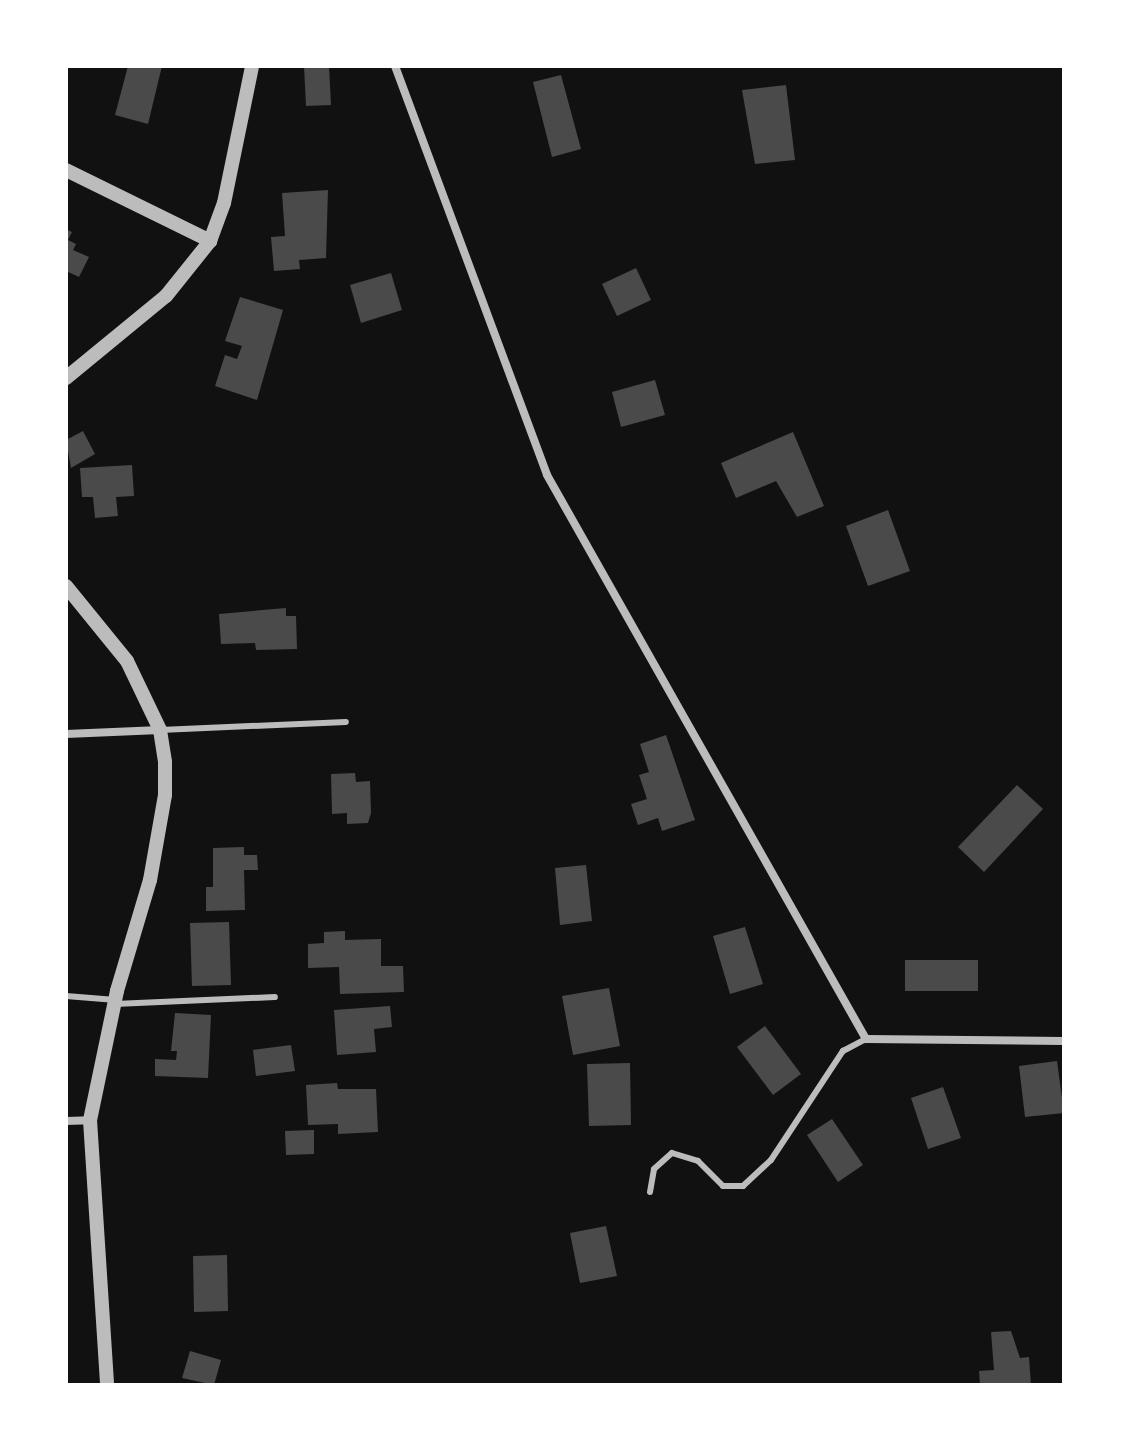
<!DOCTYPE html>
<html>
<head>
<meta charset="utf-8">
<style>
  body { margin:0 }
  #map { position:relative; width:1130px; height:1451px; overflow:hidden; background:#111; font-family:"Archivo Narrow",sans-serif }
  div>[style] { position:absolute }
  .building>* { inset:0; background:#4a4a4a }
  .service>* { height:6px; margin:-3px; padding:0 3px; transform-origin:3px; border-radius:3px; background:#bcbcbc }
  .minor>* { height:8px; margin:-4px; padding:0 4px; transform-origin:4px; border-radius:4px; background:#bcbcbc }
  .tertiary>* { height:14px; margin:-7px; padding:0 7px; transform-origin:7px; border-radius:7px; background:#bcbcbc }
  span { translate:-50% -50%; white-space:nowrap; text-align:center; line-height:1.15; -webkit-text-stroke:6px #fff; paint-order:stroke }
  .frame { position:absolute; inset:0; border:68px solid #fff; pointer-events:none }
</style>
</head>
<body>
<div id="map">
  <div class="building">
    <div style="clip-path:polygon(128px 66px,162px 66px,148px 124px,115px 115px)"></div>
    <div style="clip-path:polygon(304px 66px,329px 66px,331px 105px,306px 106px)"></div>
    <div style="clip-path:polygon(561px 75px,581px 149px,552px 157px,533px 82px)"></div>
    <div style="clip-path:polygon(786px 85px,795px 160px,755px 164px,742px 90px)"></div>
    <div style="clip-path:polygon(328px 190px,326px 258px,299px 260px,300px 269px,274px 271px,271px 237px,285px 236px,282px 193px)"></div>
    <div style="clip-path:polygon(66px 229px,72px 232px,68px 240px,76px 244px,73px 250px,89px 257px,79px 277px,66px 271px)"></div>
    <div style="clip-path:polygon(636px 268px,651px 300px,617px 316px,602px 284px)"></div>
    <div style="clip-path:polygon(391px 273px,402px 310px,361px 323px,350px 285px)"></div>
    <div style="clip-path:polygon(240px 297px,283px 310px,257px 400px,215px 386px,225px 355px,237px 359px,242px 346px,225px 341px)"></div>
    <div style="clip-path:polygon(655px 380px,665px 415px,621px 427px,612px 392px)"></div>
    <div style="clip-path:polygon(83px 431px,95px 454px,71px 468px,66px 440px)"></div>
    <div style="clip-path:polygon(793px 432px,824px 506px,797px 517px,776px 481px,736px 498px,721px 463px)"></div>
    <div style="clip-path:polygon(132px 465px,134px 496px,116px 497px,118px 516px,95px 518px,93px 497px,82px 497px,80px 468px)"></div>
    <div style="clip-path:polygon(888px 510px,910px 571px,868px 586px,846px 526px)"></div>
    <div style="clip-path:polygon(286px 608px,286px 616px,296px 616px,297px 649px,256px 650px,255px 643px,221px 644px,219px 614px)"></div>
    <div style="clip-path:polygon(666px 735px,695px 820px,662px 831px,658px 818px,638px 825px,631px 804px,647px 799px,639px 775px,649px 772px,640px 744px)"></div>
    <div style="clip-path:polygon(355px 773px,356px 782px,370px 781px,371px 813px,368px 823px,347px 824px,347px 813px,332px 814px,331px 774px)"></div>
    <div style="clip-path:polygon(1017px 785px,1043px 809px,984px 872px,958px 847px)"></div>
    <div style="clip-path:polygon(244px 847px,244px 855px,257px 855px,258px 870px,244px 870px,245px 910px,206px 911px,206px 887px,213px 887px,213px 848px)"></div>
    <div style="clip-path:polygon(586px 865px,592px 921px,560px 925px,555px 868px)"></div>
    <div style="clip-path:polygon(229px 922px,231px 985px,192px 986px,190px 923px)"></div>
    <div style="clip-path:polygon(745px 927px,763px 984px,730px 994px,713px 936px)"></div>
    <div style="clip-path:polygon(345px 931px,345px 940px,381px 939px,381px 966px,403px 966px,404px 992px,340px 994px,339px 967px,308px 968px,308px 944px,324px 943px,324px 932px)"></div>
    <div style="clip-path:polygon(905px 960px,978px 960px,978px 991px,905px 991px)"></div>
    <div style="clip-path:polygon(609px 988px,620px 1046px,573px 1055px,562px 996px)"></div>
    <div style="clip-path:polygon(390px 1006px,392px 1027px,374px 1029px,376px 1052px,337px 1055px,334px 1010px)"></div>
    <div style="clip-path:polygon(175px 1013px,211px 1015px,208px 1078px,155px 1076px,155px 1059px,176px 1060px,177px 1051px,171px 1051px)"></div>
    <div style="clip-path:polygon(765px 1026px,801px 1074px,773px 1095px,737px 1047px)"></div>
    <div style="clip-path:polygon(291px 1045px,295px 1071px,256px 1076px,253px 1050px)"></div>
    <div style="clip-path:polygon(1057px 1061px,1064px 1113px,1025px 1117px,1019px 1066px)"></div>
    <div style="clip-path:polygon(630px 1063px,631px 1125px,589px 1126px,587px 1064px)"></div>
    <div style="clip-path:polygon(337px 1083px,338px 1089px,376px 1089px,378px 1132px,338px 1134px,338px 1124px,308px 1125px,306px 1085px)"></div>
    <div style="clip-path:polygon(943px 1087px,961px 1138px,928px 1149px,911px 1098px)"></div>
    <div style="clip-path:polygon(832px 1119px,863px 1165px,838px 1182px,807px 1135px)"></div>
    <div style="clip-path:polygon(314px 1130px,314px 1154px,286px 1155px,285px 1131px)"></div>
    <div style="clip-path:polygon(606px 1226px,617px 1276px,580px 1283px,570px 1233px)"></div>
    <div style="clip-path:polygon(227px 1255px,228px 1311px,194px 1312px,193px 1256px)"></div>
    <div style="clip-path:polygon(1011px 1331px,1020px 1358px,1029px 1357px,1031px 1385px,980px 1385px,979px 1371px,994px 1370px,991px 1332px)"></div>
    <div style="clip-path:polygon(190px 1351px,221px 1360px,214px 1385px,182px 1378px)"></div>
  </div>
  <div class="service">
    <div style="left:160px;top:730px;width:186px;rotate:-2.5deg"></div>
    <div style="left:66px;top:996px;width:50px;rotate:4.6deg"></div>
    <div style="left:115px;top:1004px;width:160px;rotate:-2.5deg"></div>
    <div style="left:650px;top:1192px;width:23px;rotate:-80deg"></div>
    <div style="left:654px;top:1169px;width:24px;rotate:-42deg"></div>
    <div style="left:672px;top:1153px;width:27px;rotate:17deg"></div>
    <div style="left:698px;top:1161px;width:35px;rotate:45deg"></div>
    <div style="left:723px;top:1186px;width:20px"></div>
    <div style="left:743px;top:1186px;width:38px;rotate:-43deg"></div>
    <div style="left:771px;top:1160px;width:131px;rotate:-56.6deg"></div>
    <div style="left:843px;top:1051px;width:26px;rotate:-28deg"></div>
  </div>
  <div class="minor">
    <div style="left:395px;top:66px;width:436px;rotate:69.6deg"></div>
    <div style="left:547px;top:475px;width:648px;rotate:60.51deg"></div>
    <div style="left:866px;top:1039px;width:198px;rotate:0.6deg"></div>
    <div style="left:66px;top:734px;width:94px;rotate:-2.4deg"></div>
    <div style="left:66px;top:1121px;width:24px;rotate:-2deg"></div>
  </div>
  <div class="tertiary">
    <div style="left:66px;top:170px;width:161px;rotate:26.2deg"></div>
    <div style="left:66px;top:378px;width:129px;rotate:-39.4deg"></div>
    <div style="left:166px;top:296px;width:70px;rotate:-51.3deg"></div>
    <div style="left:210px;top:241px;width:40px;rotate:-69.8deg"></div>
    <div style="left:224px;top:203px;width:140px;rotate:-78.4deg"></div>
    <div style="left:66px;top:586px;width:97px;rotate:50.9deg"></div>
    <div style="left:127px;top:661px;width:76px;rotate:64.4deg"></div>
    <div style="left:160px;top:730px;width:32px;rotate:81deg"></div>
    <div style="left:165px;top:762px;width:33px;rotate:90deg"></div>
    <div style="left:165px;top:795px;width:86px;rotate:100deg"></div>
    <div style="left:150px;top:880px;width:116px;rotate:106.6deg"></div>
    <div style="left:117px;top:991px;width:132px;rotate:101.8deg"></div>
    <div style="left:90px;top:1120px;width:266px;rotate:86.3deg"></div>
  </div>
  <div class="frame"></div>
</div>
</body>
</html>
